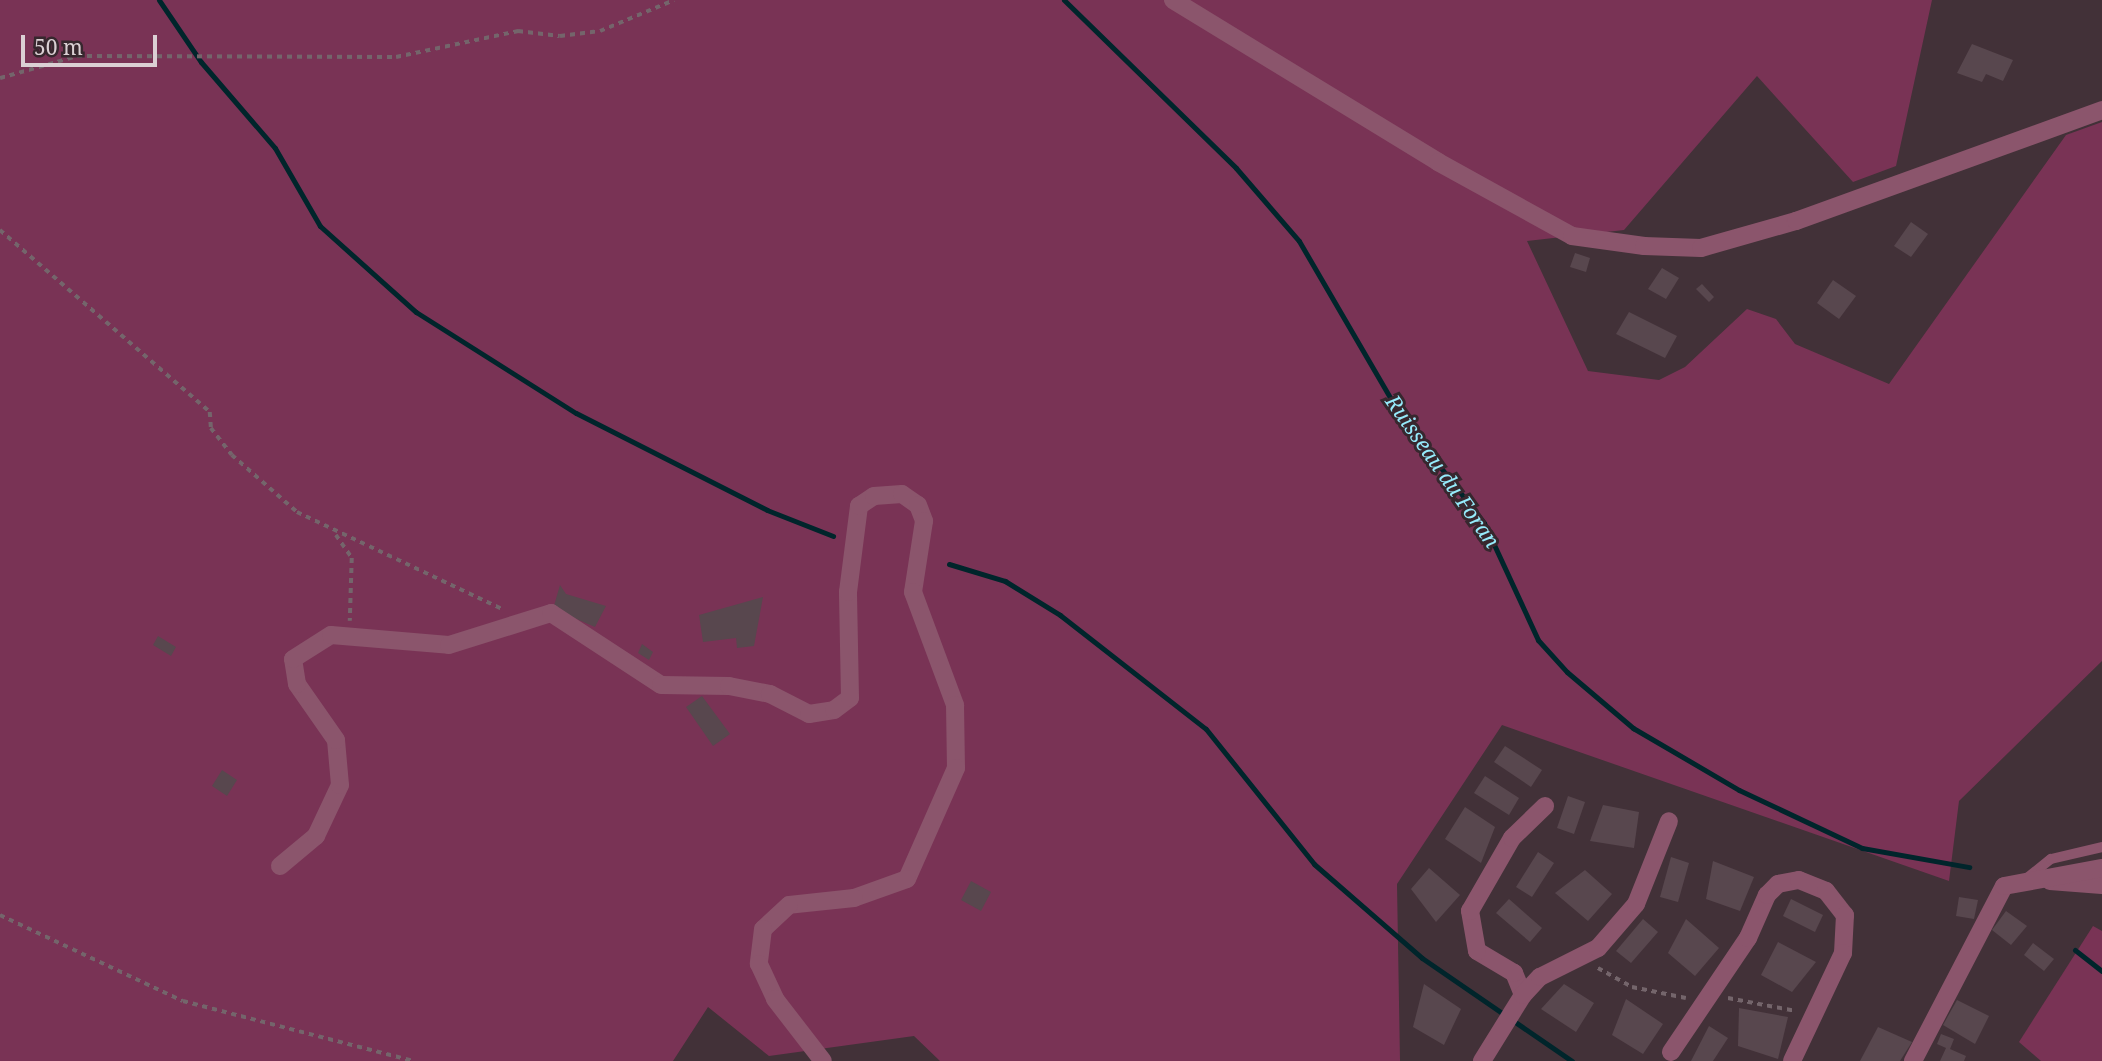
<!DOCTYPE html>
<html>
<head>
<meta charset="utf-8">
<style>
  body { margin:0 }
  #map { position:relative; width:2102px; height:1061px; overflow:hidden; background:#423138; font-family:"Noto Serif",serif }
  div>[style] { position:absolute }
  .green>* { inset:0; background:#793355 }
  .stream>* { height:5px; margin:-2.5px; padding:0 2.5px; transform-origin:2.5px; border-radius:2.5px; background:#00252b }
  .building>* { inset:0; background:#58474e }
  .path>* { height:3.5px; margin-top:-1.75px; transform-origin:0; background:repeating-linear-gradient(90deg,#74656b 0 5px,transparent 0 10px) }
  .service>* { height:10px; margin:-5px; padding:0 5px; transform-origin:5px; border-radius:5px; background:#8b556c }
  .minor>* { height:18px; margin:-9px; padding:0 9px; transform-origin:9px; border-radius:9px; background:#8b556c }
  .tertiary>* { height:18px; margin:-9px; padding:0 9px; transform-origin:9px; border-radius:9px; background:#8b556c }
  span { translate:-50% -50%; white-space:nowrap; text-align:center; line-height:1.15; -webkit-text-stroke:6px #37272e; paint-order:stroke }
  .water-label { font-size:21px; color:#96ebfb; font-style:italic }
  .scale { position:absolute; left:21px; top:35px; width:136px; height:32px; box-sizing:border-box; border:4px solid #dbd0d4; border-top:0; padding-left:9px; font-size:21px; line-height:24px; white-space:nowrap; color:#dbd0d4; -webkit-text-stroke:5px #37272e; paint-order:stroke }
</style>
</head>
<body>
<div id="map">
  <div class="green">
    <div style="clip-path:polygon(0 0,1932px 0,1896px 166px,1853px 182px,1757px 76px,1624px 230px,1527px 241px,1588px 371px,1659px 380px,1685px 367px,1747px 309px,1776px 319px,1795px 344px,1889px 384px,2066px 135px,2102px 122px,2102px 661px,1959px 801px,1949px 881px,1502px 725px,1397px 884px,1400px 1061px,940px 1061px,914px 1036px,769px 1056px,708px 1007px,673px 1061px,0 1061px)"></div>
    <div style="clip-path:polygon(2093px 926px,2102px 931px,2102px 1061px,2041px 1061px,2019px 1042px)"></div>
  </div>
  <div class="stream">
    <div style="left:159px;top:0;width:75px;rotate:55.9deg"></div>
    <div style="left:201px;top:62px;width:113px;rotate:49.3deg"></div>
    <div style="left:275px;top:148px;width:90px;rotate:60deg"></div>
    <div style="left:320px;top:226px;width:129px;rotate:41.9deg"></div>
    <div style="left:416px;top:312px;width:189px;rotate:32.3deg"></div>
    <div style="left:576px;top:413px;width:214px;rotate:26.9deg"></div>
    <div style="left:767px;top:510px;width:71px;rotate:21.5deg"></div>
    <div style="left:1064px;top:0;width:240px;rotate:44.3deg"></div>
    <div style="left:1236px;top:168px;width:96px;rotate:49.2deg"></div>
    <div style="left:1299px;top:241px;width:205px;rotate:59.8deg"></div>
    <div style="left:1402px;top:418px;width:133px;rotate:52deg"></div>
    <div style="left:1484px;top:523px;width:129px;rotate:65.2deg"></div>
    <div style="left:1538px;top:640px;width:43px;rotate:47.8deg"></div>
    <div style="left:1567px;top:672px;width:87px;rotate:40.3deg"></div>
    <div style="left:1633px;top:728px;width:123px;rotate:30.3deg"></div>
    <div style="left:1739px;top:790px;width:136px;rotate:25.2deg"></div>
    <div style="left:1862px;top:848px;width:109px;rotate:10.1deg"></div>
    <div style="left:949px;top:564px;width:59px;rotate:16.9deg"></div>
    <div style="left:1005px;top:581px;width:65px;rotate:31.7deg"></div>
    <div style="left:1060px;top:615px;width:185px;rotate:38deg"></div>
    <div style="left:1206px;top:729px;width:173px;rotate:51.3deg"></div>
    <div style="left:1314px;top:864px;width:143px;rotate:41deg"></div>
    <div style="left:1422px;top:958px;width:182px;rotate:34.5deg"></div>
    <div style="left:2075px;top:950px;width:34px;rotate:38deg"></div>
  </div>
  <div class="building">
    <div style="clip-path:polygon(1972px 44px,2013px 60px,2003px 81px,1986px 74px,1982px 82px,1957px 73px)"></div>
    <div style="clip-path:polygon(1911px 222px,1928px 234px,1911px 257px,1894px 246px)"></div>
    <div style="clip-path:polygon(1575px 253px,1590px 258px,1586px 272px,1570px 267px)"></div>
    <div style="clip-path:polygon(1662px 268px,1679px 278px,1666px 299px,1648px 289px)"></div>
    <div style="clip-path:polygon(1833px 280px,1856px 296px,1839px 319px,1817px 303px)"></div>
    <div style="clip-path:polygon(1702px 284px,1714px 297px,1709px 302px,1696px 289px)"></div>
    <div style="clip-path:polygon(1629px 312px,1677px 336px,1665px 358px,1616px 334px)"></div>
    <div style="clip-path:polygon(560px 585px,566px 594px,606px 606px,595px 627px,553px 609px)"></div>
    <div style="clip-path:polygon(763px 597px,754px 646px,737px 648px,736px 638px,703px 642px,699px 615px)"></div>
    <div style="clip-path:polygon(158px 636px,176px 647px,171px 656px,153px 645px)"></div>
    <div style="clip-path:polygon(642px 644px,653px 652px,649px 660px,638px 653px)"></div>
    <div style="clip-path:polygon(702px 696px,730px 734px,713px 746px,686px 707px)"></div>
    <div style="clip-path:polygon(1505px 746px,1542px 770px,1531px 787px,1494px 762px)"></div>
    <div style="clip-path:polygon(222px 770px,237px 780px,227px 796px,212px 786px)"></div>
    <div style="clip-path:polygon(1485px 776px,1519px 798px,1509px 815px,1474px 793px)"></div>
    <div style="clip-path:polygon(1568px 796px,1585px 802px,1574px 834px,1557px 828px)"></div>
    <div style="clip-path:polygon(1603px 805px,1639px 812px,1634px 848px,1590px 841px)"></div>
    <div style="clip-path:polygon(1465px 807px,1495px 827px,1481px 863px,1445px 839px)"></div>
    <div style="clip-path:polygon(1538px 852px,1554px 863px,1532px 897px,1516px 887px)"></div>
    <div style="clip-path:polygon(1671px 857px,1689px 863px,1678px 902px,1660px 897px)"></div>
    <div style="clip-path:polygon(1713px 861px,1754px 877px,1740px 911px,1706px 899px)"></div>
    <div style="clip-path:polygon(1429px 868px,1460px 895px,1436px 922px,1411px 889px)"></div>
    <div style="clip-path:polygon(1585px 870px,1612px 894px,1588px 921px,1555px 893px)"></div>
    <div style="clip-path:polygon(971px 881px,991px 892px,981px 911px,961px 900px)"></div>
    <div style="clip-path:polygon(1959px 897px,1978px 900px,1974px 919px,1956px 916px)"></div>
    <div style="clip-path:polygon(1509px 899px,1542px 928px,1530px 942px,1496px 913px)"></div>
    <div style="clip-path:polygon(1791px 899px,1823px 915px,1815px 932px,1783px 916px)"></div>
    <div style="clip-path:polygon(2006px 911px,2027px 926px,2011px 945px,1992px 930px)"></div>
    <div style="clip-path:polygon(1643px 919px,1658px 932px,1631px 963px,1616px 951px)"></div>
    <div style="clip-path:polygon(1686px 919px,1719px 948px,1695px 976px,1668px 953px)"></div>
    <div style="clip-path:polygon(1778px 942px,1816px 962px,1792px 992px,1761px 975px)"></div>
    <div style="clip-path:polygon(2033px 943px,2054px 959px,2044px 971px,2024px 955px)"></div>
    <div style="clip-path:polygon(1424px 984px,1461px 1009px,1444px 1045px,1413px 1027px)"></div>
    <div style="clip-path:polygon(1564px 984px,1594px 1003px,1576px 1032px,1541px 1009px)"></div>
    <div style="clip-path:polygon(1626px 999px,1663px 1024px,1643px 1054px,1612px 1035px)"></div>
    <div style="clip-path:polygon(1957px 1000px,1989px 1016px,1975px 1044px,1943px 1025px)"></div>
    <div style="clip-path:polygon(1739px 1008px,1788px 1017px,1778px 1059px,1738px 1046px)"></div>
    <div style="clip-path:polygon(1709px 1026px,1728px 1038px,1713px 1061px,1691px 1061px)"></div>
    <div style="clip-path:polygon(1878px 1027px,1912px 1042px,1900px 1061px,1860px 1061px)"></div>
    <div style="clip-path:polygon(1941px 1034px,1954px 1039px,1950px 1049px,1966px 1056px,1964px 1061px,1940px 1061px,1946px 1048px,1937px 1044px)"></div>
  </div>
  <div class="path">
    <div style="left:0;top:78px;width:80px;rotate:-15.9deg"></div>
    <div style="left:77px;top:56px;width:319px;rotate:0.2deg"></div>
    <div style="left:396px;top:57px;width:125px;rotate:-12deg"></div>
    <div style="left:518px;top:31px;width:42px;rotate:6.8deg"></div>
    <div style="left:560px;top:36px;width:40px;rotate:-7.1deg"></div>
    <div style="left:600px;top:31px;width:80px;rotate:-22.7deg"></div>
    <div style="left:0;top:230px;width:278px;rotate:40.9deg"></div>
    <div style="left:210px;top:412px;width:16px;rotate:86deg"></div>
    <div style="left:211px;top:428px;width:34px;rotate:52deg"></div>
    <div style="left:232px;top:455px;width:86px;rotate:41.2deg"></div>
    <div style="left:297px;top:512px;width:227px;rotate:25.3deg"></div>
    <div style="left:336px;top:535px;width:28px;rotate:55deg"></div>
    <div style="left:352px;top:558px;width:63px;rotate:91.8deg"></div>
    <div style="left:0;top:915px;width:202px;rotate:25.2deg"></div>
    <div style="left:183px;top:1001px;width:238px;rotate:14.6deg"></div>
    <div style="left:1598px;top:968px;width:39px;rotate:29deg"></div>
    <div style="left:1632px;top:987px;width:55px;rotate:11.5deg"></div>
    <div style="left:1728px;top:998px;width:69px;rotate:10.8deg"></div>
  </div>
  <div class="service">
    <div style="left:2026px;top:879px;width:32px;rotate:-39deg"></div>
    <div style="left:2051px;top:859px;width:52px;rotate:-13.2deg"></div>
  </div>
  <div class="minor">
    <div style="left:1173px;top:0;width:311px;rotate:31.4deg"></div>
    <div style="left:1438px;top:162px;width:153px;rotate:28.9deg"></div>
    <div style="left:1572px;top:236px;width:73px;rotate:7.9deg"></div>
    <div style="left:1644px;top:246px;width:57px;rotate:2deg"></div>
    <div style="left:1701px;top:248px;width:99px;rotate:-15.9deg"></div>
    <div style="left:1796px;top:221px;width:326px;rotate:-19.9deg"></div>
    <div style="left:280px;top:866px;width:47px;rotate:-39.8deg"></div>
    <div style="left:316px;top:836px;width:56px;rotate:-64.8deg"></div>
    <div style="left:340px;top:785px;width:45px;rotate:-95.1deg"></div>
    <div style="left:336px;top:740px;width:68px;rotate:-124.9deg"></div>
    <div style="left:297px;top:684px;width:25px;rotate:-99deg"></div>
    <div style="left:293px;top:659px;width:45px;rotate:-32.3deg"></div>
    <div style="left:331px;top:635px;width:118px;rotate:4.8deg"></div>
    <div style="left:449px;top:645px;width:107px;rotate:-17.4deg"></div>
    <div style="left:551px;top:613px;width:131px;rotate:33.2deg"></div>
    <div style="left:661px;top:685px;width:68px;rotate:0.8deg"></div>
    <div style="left:729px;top:686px;width:42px;rotate:11deg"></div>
    <div style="left:770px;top:694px;width:44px;rotate:27.1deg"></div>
    <div style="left:809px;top:714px;width:25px;rotate:-9deg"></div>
    <div style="left:834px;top:710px;width:20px;rotate:-37deg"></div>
    <div style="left:850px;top:698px;width:106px;rotate:-91.1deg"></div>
    <div style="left:848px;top:592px;width:87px;rotate:-82.7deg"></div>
    <div style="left:859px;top:506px;width:18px;rotate:-34deg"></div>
    <div style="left:874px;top:496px;width:28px;rotate:-4deg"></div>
    <div style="left:902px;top:494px;width:19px;rotate:35deg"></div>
    <div style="left:918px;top:505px;width:17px;rotate:69deg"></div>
    <div style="left:924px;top:521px;width:72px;rotate:98.8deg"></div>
    <div style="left:913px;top:592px;width:121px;rotate:69.6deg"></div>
    <div style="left:955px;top:705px;width:63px;rotate:89.1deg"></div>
    <div style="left:956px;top:768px;width:121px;rotate:113.8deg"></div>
    <div style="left:907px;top:879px;width:56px;rotate:160.3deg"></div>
    <div style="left:854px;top:898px;width:65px;rotate:173.9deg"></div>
    <div style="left:789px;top:905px;width:35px;rotate:137deg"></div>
    <div style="left:763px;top:929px;width:35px;rotate:97deg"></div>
    <div style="left:759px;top:964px;width:38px;rotate:65deg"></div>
    <div style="left:775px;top:999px;width:78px;rotate:52.3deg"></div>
    <div style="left:1523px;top:995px;width:24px;rotate:-112deg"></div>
    <div style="left:1514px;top:973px;width:43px;rotate:-149.3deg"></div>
    <div style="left:1477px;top:951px;width:41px;rotate:-99.9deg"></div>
    <div style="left:1470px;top:911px;width:84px;rotate:-60.1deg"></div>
    <div style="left:1512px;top:838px;width:46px;rotate:-44.1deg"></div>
    <div style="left:1671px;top:1052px;width:138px;rotate:-56deg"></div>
    <div style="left:1748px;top:938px;width:47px;rotate:-66.2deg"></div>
    <div style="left:1767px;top:895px;width:16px;rotate:-45deg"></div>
    <div style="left:1778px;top:884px;width:21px;rotate:-11deg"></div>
    <div style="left:1799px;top:880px;width:29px;rotate:22deg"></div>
    <div style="left:1826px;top:891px;width:31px;rotate:52deg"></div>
    <div style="left:1845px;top:915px;width:38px;rotate:93deg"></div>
    <div style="left:1843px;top:953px;width:119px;rotate:115.3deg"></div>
    <div style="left:1482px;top:1061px;width:78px;rotate:-58.2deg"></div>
    <div style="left:1523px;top:995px;width:25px;rotate:-47deg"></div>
    <div style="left:1540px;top:977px;width:65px;rotate:-26.6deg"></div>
    <div style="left:1598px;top:948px;width:58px;rotate:-49.2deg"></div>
    <div style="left:1636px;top:904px;width:89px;rotate:-68.3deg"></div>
  </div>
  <div class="tertiary">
    <div style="left:2050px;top:881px;width:52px;rotate:4.4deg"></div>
    <div style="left:1913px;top:1061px;width:197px;rotate:-62.5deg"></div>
    <div style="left:2004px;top:886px;width:100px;rotate:-10.4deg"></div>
  </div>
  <div class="water-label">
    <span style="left:1443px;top:471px;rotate:55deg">Ruisseau du Foran</span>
  </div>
  <div class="scale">50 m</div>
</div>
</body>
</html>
